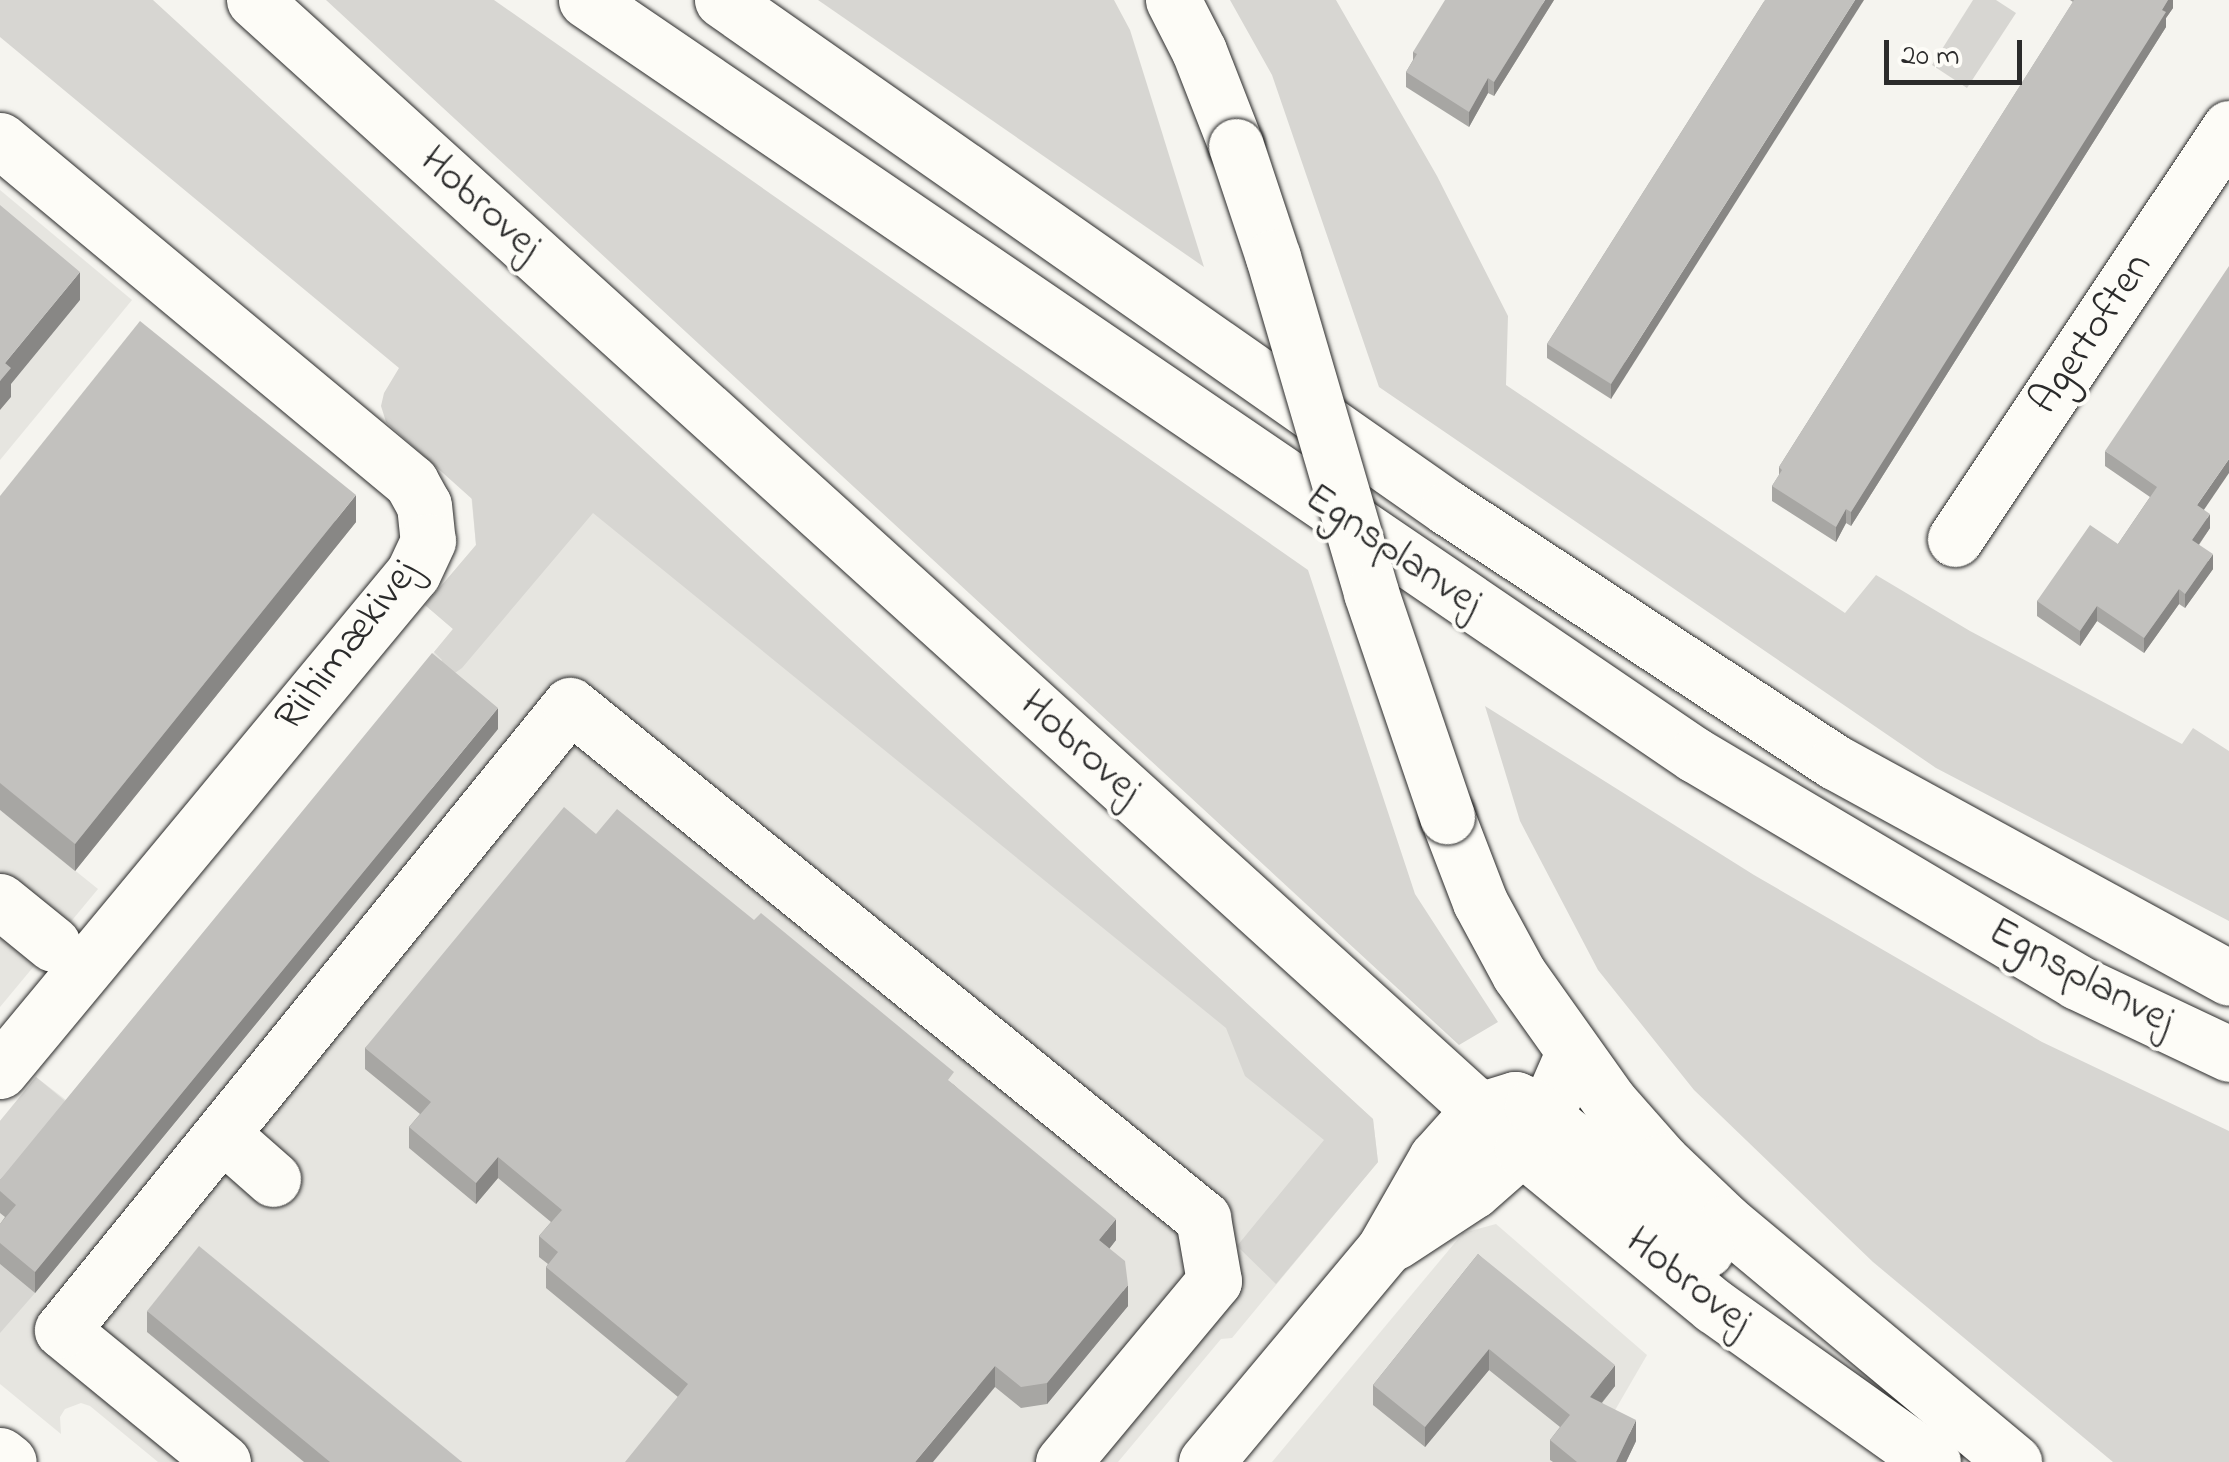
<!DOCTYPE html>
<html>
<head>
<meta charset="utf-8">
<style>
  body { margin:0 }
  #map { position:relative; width:2229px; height:1462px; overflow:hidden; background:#f5f4ef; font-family:"Indie Flower",sans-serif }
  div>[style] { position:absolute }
  .built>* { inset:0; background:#e6e5e0 }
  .green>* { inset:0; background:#d7d6d2 }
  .roads { filter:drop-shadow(0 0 2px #2b2b2b) drop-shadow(0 0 2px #2b2b2b) }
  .minor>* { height:55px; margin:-27.5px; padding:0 27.5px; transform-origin:27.5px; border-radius:27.5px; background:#fdfcf7 }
  .major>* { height:55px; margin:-27.5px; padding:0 27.5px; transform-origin:27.5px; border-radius:27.5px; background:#fdfcf7 }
  .bridges { filter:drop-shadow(0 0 2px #2b2b2b) drop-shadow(0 0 2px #2b2b2b) }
  .major-bridge>* { height:55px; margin:-27.5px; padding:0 27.5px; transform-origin:27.5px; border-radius:27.5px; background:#fdfcf7 }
  .wall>* { inset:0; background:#a7a6a3 }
  .shaded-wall>* { inset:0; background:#888785 }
  .building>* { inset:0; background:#c2c1be }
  span { translate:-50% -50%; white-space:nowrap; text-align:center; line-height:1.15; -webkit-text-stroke:8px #fdfcf7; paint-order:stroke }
  .street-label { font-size:42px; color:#2b2b2b }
  .scale { position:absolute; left:1884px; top:40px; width:138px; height:45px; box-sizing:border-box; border:5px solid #2b2b2b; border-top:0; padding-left:12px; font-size:30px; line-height:35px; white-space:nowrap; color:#2b2b2b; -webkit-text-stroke:8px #fdfcf7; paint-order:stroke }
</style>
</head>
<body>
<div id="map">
  <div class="built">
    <div style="clip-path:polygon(0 190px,132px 300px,0 460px)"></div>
    <div style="clip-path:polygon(607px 418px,1373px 1119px,1378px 1162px,1232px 1338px,1221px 1339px,1118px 1462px,158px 1462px,90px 1406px,81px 1403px,65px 1409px,60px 1417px,61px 1434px,0 1384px,0 1121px,36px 1077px,66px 1100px,453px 629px,425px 605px,476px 545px,469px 474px)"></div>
    <div style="clip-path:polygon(0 810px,98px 889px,0 1007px)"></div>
    <div style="clip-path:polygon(1496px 1224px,1647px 1355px,1585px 1462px,1272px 1462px,1463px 1233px)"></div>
  </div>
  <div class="green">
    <div style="clip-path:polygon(0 0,153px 0,1373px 1119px,1378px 1162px,1276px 1284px,1237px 1246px,1324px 1140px,1245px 1076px,1226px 1028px,593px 513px,462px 668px,442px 682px,432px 674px,442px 660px,434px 652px,453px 629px,425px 605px,476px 545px,472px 499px,386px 422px,381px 406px,384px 393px,399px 368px,0 37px)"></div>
    <div style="clip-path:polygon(326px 0,494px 0,1308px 570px,1415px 894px,1498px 1022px,1459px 1045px)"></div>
    <div style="clip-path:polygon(818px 0,1114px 0,1130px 30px,1204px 267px)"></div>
    <div style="clip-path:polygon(1230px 0,1336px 0,1437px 176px,1508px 316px,1506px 385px,1845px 613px,1876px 575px,1970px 631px,2182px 744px,2193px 728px,2229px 751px,2229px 921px,1936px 768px,1379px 387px,1272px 75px)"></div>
    <div style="clip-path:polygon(1973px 0,1996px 0,2016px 13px,1967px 88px,1932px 65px)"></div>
    <div style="clip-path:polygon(1485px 706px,1754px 875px,2042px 1042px,2229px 1131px,2229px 1462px,2113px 1462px,1873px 1262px,1694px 1090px,1598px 970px,1520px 821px)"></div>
    <div style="clip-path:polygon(36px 1077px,65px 1101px,0 1201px,0 1121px)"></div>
    <div style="clip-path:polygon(0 1264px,35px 1293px,0 1333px)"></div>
  </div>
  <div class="roads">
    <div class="minor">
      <div style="left:0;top:140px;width:535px;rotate:39.76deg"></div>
      <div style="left:411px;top:482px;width:26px;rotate:61deg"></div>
      <div style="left:424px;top:505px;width:36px;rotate:84deg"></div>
      <div style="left:428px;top:541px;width:35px;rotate:115deg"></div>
      <div style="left:413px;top:573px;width:647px;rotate:129.67deg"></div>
      <div style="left:1955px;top:539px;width:494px;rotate:-56.3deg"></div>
      <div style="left:0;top:901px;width:68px;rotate:39.1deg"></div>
      <div style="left:222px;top:1134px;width:68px;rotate:41.4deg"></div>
      <div style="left:1395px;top:1242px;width:93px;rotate:-33.2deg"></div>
      <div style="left:1473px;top:1191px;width:65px;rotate:-41.3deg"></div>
      <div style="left:1522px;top:1148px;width:39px;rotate:-53deg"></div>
      <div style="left:1545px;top:1117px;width:70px;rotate:-66.4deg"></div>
      <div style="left:0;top:1455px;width:11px;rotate:38deg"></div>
      <div style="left:223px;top:1462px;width:208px;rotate:-140.7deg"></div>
      <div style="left:62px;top:1330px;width:805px;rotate:-50.9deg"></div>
      <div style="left:570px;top:705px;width:815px;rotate:39.02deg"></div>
      <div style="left:1203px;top:1218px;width:64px;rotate:80.1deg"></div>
      <div style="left:1214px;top:1281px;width:236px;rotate:129.8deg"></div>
      <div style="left:1206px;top:1462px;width:278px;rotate:-50.1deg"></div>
      <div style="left:1384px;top:1249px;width:105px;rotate:-60.3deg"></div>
      <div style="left:1436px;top:1158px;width:64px;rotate:-48.1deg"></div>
    </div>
    <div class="major">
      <div style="left:254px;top:0;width:1710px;rotate:42.16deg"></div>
      <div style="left:1522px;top:1148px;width:249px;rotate:39.5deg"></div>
      <div style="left:1714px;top:1306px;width:269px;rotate:35.5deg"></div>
      <div style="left:586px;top:0;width:1342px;rotate:34.25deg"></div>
      <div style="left:1695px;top:755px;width:444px;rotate:30.7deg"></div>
      <div style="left:2077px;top:982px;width:168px;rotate:25.3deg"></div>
      <div style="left:722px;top:0;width:886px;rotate:34.98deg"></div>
      <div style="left:1448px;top:508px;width:463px;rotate:33.3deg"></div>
      <div style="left:1835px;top:762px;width:449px;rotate:28.7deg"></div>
      <div style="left:1173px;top:0;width:57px;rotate:63deg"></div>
      <div style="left:1199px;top:51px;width:102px;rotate:68.7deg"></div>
      <div style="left:1447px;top:816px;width:92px;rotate:69deg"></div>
      <div style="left:1480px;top:902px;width:82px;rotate:61.6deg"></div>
      <div style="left:1519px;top:974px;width:157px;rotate:54.6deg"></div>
      <div style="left:1610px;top:1102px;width:79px;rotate:48.6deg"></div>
      <div style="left:1662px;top:1161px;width:88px;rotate:43.6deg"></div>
      <div style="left:1726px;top:1222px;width:375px;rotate:39.8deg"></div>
      <div style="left:1479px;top:1110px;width:38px;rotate:-17deg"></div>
      <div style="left:1515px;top:1099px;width:18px;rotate:22deg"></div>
      <div style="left:1532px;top:1106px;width:226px;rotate:39.6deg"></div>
    </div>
  </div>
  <div class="bridges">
    <div class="major-bridge">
      <div style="left:1236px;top:146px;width:117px;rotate:71.6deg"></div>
      <div style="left:1273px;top:257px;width:350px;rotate:73.7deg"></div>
      <div style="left:1371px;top:593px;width:236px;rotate:71.2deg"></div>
    </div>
  </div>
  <div class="wall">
    <div style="clip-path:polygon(1554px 0,1494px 96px,1488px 93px,1469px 127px,1406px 87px,1406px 72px,1413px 60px,1413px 52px)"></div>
    <div style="clip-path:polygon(1765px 0,1611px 399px,1547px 358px,1547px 344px)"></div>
    <div style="clip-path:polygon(2070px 0,2173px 0,2173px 8px,2166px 18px,2166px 27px,1851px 526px,1846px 523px,1836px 542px,1772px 501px,1772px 486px,1779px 475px,1779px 467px,2073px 2px)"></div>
    <div style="clip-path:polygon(2105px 451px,2204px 510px,2210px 528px,2199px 545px,2213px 569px,2185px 608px,2179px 604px,2144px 653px,2097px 621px,2080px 646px,2037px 616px,2037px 601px,2118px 544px,2150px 497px,2105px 466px)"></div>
    <div style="clip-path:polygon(0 496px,356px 522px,75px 871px,0 810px)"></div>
    <div style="clip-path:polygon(498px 729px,35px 1293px,0 1264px,0 1224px,5px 1217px,0 1213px,0 1180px)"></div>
    <div style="clip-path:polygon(596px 834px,954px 1085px,1116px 1240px,1109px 1249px,1128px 1306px,1047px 1404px,1021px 1408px,995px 1387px,678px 1397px,546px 1288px,546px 1267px,548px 1264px,539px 1257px,539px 1236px,551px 1222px,498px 1178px,476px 1204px,409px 1148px,409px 1127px,420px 1114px,365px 1069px,365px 1048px)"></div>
    <div style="clip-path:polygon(1478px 1254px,1615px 1386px,1602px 1403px,1636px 1441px,1626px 1462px,1553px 1462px,1550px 1460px,1550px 1440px,1560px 1427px,1489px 1370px,1425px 1447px,1373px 1405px,1373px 1385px)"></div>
    <div style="clip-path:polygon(147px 1311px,462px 1462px,304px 1462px,147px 1332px)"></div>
  </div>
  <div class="shaded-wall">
    <div style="clip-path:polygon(1545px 0,1554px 0,1494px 96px,1494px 82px)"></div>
    <div style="clip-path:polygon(1855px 0,1864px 0,1611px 399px,1611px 384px)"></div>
    <div style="clip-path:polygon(2168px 0,2173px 0,2173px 8px,2166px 18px,2166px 27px,1851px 526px,1851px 512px)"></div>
    <div style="clip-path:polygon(1488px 78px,1488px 93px,1469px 127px,1469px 112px)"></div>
    <div style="clip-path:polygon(80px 272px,80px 300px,11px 384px,11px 397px,0 410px,0 381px,5px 363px)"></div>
    <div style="clip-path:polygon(2229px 459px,2229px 473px,2197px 520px,2197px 505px)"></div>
    <div style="clip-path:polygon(356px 495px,356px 522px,75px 871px,75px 844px)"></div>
    <div style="clip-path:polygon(1846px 509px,1846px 523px,1836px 542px,1836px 527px)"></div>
    <div style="clip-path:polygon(2210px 514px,2210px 528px,2192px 554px,2192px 540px)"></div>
    <div style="clip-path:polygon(2213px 554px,2213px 569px,2185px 608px,2185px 594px)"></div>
    <div style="clip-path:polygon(2179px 589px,2179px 604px,2144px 653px,2144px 638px)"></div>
    <div style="clip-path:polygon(2097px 606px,2097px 621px,2080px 646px,2080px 631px)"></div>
    <div style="clip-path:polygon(498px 708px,498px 729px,35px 1293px,35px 1272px)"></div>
    <div style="clip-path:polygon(498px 1157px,498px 1178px,476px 1204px,476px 1183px)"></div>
    <div style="clip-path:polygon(1116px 1219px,1116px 1240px,1099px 1262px,1099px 1240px)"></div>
    <div style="clip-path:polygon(1128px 1285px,1128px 1306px,1047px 1404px,1047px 1383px)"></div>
    <div style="clip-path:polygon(1489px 1349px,1489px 1370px,1425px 1447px,1425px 1427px)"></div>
    <div style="clip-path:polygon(1615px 1365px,1615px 1386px,1590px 1417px,1590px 1397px)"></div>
    <div style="clip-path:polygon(995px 1366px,995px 1387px,933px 1462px,915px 1462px)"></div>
    <div style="clip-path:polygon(1636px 1420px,1636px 1441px,1626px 1462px,1616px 1462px)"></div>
  </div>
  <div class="building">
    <div style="clip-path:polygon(1445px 0,1545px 0,1494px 82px,1488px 78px,1469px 112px,1406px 72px,1417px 54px,1413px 52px)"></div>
    <div style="clip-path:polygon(1765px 0,1855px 0,1611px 384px,1547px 344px)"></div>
    <div style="clip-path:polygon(2074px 0,2168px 0,2162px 10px,2166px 12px,1851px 512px,1846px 509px,1836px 527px,1772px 486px,1782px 470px,1779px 467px)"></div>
    <div style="clip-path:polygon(0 205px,80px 272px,5px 363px,11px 368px,0 381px)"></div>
    <div style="clip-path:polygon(2229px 266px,2229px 459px,2197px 505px,2210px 514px,2192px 540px,2213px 554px,2185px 594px,2179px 589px,2144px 638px,2097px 606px,2080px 631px,2037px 601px,2090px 525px,2118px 544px,2157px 487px,2105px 451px)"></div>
    <div style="clip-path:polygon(140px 321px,356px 495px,75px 844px,0 783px,0 496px)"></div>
    <div style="clip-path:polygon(432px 653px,498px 708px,35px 1272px,0 1243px,0 1224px,16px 1205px,0 1191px,0 1180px)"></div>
    <div style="clip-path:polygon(564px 807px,596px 834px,617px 809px,754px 920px,761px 913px,954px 1072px,948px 1080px,1116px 1219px,1099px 1240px,1125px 1261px,1128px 1285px,1047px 1383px,1021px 1387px,995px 1366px,915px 1462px,625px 1462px,688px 1384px,546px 1267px,558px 1252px,539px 1236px,562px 1210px,498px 1157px,476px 1183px,409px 1127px,431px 1102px,365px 1048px)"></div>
    <div style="clip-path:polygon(199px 1246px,462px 1462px,330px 1462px,147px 1311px)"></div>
    <div style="clip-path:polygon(1478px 1254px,1615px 1365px,1590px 1397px,1636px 1420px,1616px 1462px,1577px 1462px,1550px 1440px,1570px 1415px,1489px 1349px,1425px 1427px,1373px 1385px)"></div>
  </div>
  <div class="street-label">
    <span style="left:480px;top:204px;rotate:42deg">Hobrovej</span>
    <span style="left:2092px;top:334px;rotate:-56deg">Agertoften</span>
    <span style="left:1393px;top:551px;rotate:34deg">Egnsplanvej</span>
    <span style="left:348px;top:646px;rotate:-52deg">Riihimækivej</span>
    <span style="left:1080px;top:748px;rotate:42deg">Hobrovej</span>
    <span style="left:2081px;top:977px;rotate:28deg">Egnsplanvej</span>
    <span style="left:1688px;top:1282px;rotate:38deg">Hobrovej</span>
  </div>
  <div class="scale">20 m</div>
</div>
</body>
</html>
